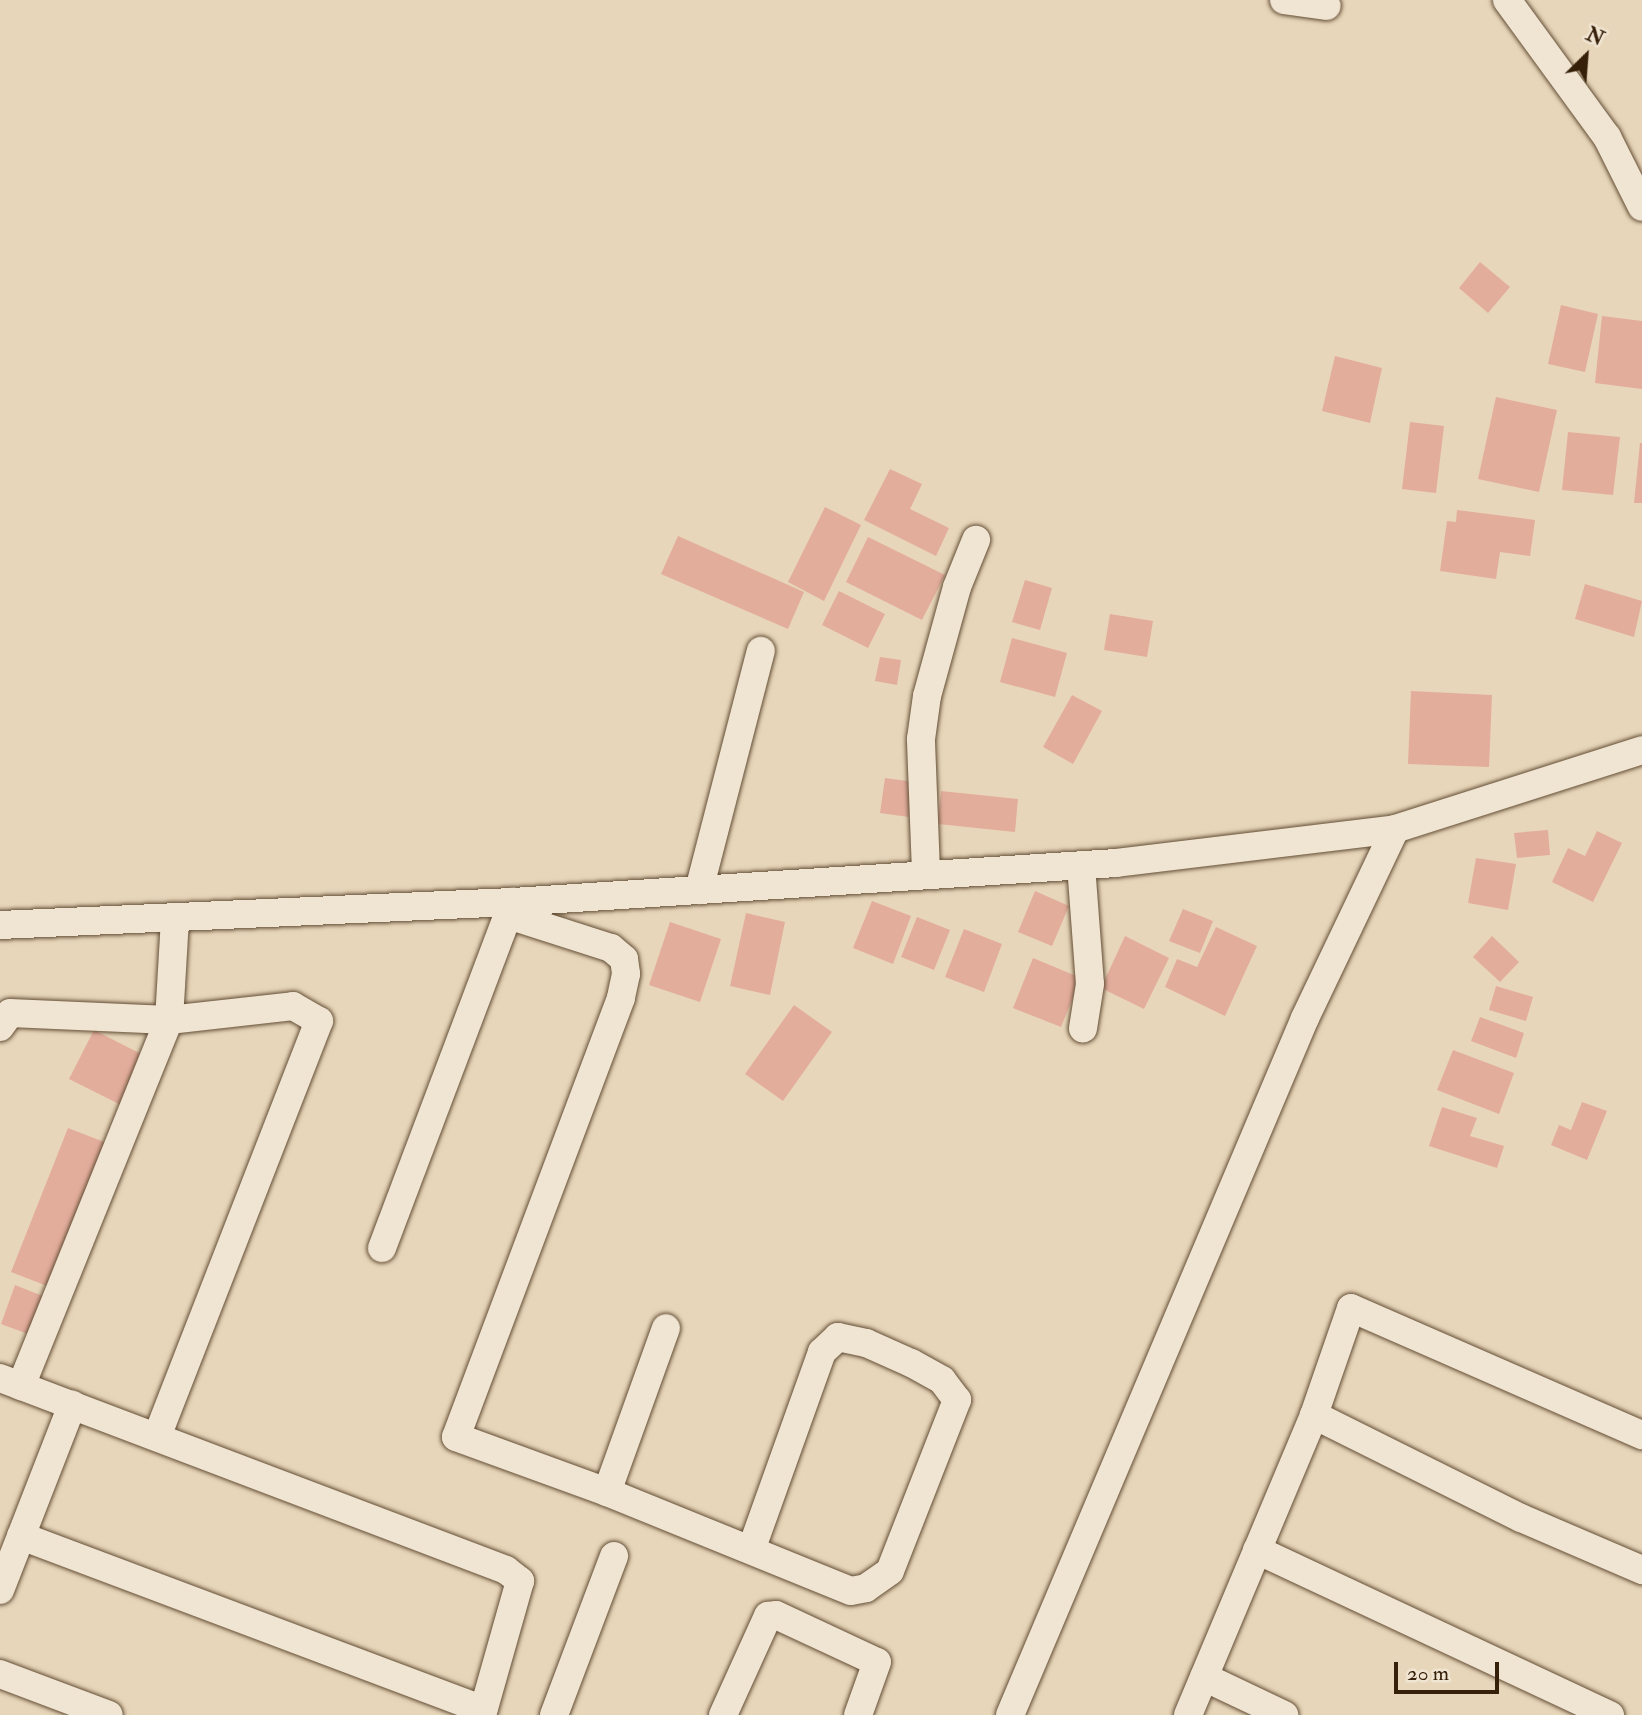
<!DOCTYPE html>
<html>
<head>
<meta charset="utf-8">
<style>
  body { margin:0 }
  #map { position:relative; width:1642px; height:1715px; overflow:hidden; background:#e8d6ba; font-family:"IM FELL Double Pica",serif }
  div>[style] { position:absolute }
  .building>* { inset:0; background:#e3ad9c }
  .roads { filter:drop-shadow(0 0 2px #634e35) drop-shadow(0 0 2px #634e35) }
  .street>* { height:28px; margin:-14px; padding:0 14px; transform-origin:14px; border-radius:14px; background:#f0e4d2 }
  span { translate:-50% -50%; white-space:nowrap; text-align:center; line-height:1.15; -webkit-text-stroke:6px #f0e4d2; paint-order:stroke }
  .north { position:absolute; left:1551px; top:21px; width:70px; height:70px; -webkit-text-stroke:5px #f0e4d2; paint-order:stroke; rotate:25deg; font-size:19px; font-weight:700; line-height:28px; text-align:center; color:#372009 }
  .north::after { content:''; display:block; margin:auto; width:24px; height:32px; background:#372009; clip-path:polygon(50% 0,100% 100%,50% 72%,0 100%) }
  .scale { position:absolute; left:1394px; top:1662px; width:105px; height:32px; box-sizing:border-box; border:4px solid #372009; border-top:0; padding-left:9px; font-size:21px; line-height:24px; white-space:nowrap; color:#372009; -webkit-text-stroke:5px #f0e4d2; paint-order:stroke }
</style>
</head>
<body>
<div id="map">
  <div class="building">
    <div style="clip-path:polygon(1480px 262px,1510px 287px,1488px 313px,1459px 288px)"></div>
    <div style="clip-path:polygon(1561px 305px,1598px 314px,1585px 372px,1548px 364px)"></div>
    <div style="clip-path:polygon(1602px 316px,1642px 321px,1642px 389px,1595px 383px)"></div>
    <div style="clip-path:polygon(1335px 356px,1382px 368px,1370px 423px,1322px 411px)"></div>
    <div style="clip-path:polygon(1496px 397px,1557px 410px,1539px 492px,1478px 479px)"></div>
    <div style="clip-path:polygon(1410px 422px,1444px 426px,1436px 493px,1402px 489px)"></div>
    <div style="clip-path:polygon(1568px 432px,1620px 437px,1613px 495px,1562px 490px)"></div>
    <div style="clip-path:polygon(1640px 443px,1642px 443px,1642px 503px,1634px 503px)"></div>
    <div style="clip-path:polygon(890px 469px,922px 484px,910px 509px,949px 528px,936px 556px,864px 520px)"></div>
    <div style="clip-path:polygon(825px 507px,861px 525px,824px 601px,788px 582px)"></div>
    <div style="clip-path:polygon(1457px 510px,1535px 520px,1530px 556px,1500px 552px,1496px 579px,1440px 571px,1447px 521px,1456px 522px)"></div>
    <div style="clip-path:polygon(678px 536px,804px 592px,788px 629px,661px 574px)"></div>
    <div style="clip-path:polygon(868px 537px,945px 575px,922px 620px,846px 582px)"></div>
    <div style="clip-path:polygon(1025px 580px,1052px 588px,1040px 630px,1012px 622px)"></div>
    <div style="clip-path:polygon(1585px 584px,1642px 601px,1634px 637px,1575px 619px)"></div>
    <div style="clip-path:polygon(839px 591px,885px 614px,868px 648px,822px 625px)"></div>
    <div style="clip-path:polygon(1110px 614px,1153px 621px,1147px 657px,1104px 650px)"></div>
    <div style="clip-path:polygon(1012px 638px,1067px 653px,1055px 697px,1000px 682px)"></div>
    <div style="clip-path:polygon(880px 657px,901px 660px,897px 685px,875px 681px)"></div>
    <div style="clip-path:polygon(1411px 691px,1492px 695px,1489px 767px,1408px 764px)"></div>
    <div style="clip-path:polygon(1072px 695px,1102px 711px,1073px 764px,1043px 747px)"></div>
    <div style="clip-path:polygon(885px 778px,914px 782px,909px 817px,880px 813px)"></div>
    <div style="clip-path:polygon(941px 791px,1018px 799px,1015px 832px,938px 824px)"></div>
    <div style="clip-path:polygon(1548px 830px,1550px 855px,1517px 858px,1514px 833px)"></div>
    <div style="clip-path:polygon(1597px 831px,1622px 843px,1593px 902px,1552px 882px,1568px 848px,1585px 856px)"></div>
    <div style="clip-path:polygon(1476px 858px,1516px 864px,1508px 910px,1468px 903px)"></div>
    <div style="clip-path:polygon(1035px 891px,1069px 906px,1052px 946px,1018px 932px)"></div>
    <div style="clip-path:polygon(872px 901px,911px 916px,893px 964px,853px 948px)"></div>
    <div style="clip-path:polygon(1183px 909px,1213px 921px,1200px 953px,1169px 941px)"></div>
    <div style="clip-path:polygon(746px 913px,785px 922px,770px 995px,730px 986px)"></div>
    <div style="clip-path:polygon(917px 917px,950px 930px,934px 970px,901px 957px)"></div>
    <div style="clip-path:polygon(670px 922px,721px 939px,700px 1002px,649px 985px)"></div>
    <div style="clip-path:polygon(1216px 927px,1257px 946px,1225px 1016px,1165px 987px,1177px 959px,1197px 967px)"></div>
    <div style="clip-path:polygon(964px 929px,1002px 944px,984px 992px,945px 977px)"></div>
    <div style="clip-path:polygon(1125px 936px,1169px 958px,1144px 1009px,1101px 988px)"></div>
    <div style="clip-path:polygon(1492px 936px,1519px 962px,1500px 982px,1473px 957px)"></div>
    <div style="clip-path:polygon(1033px 958px,1081px 978px,1061px 1027px,1013px 1008px)"></div>
    <div style="clip-path:polygon(1496px 986px,1533px 997px,1526px 1021px,1489px 1010px)"></div>
    <div style="clip-path:polygon(794px 1005px,832px 1032px,783px 1101px,745px 1074px)"></div>
    <div style="clip-path:polygon(1480px 1017px,1524px 1033px,1516px 1058px,1471px 1041px)"></div>
    <div style="clip-path:polygon(94px 1030px,149px 1058px,125px 1107px,69px 1079px)"></div>
    <div style="clip-path:polygon(1453px 1050px,1514px 1073px,1499px 1114px,1437px 1090px)"></div>
    <div style="clip-path:polygon(1582px 1102px,1607px 1111px,1587px 1160px,1551px 1145px,1559px 1125px,1571px 1130px)"></div>
    <div style="clip-path:polygon(1442px 1107px,1477px 1118px,1470px 1136px,1504px 1146px,1497px 1168px,1429px 1146px)"></div>
    <div style="clip-path:polygon(68px 1128px,112px 1145px,55px 1289px,11px 1272px)"></div>
    <div style="clip-path:polygon(15px 1285px,50px 1299px,36px 1337px,1px 1324px)"></div>
  </div>
  <div class="roads">
    <div class="street">
      <div style="left:1284px;top:0;width:43px;rotate:7.9deg"></div>
      <div style="left:1507px;top:0;width:170px;rotate:53.9deg"></div>
      <div style="left:1607px;top:137px;width:78px;rotate:63.4deg"></div>
      <div style="left:1081px;top:865px;width:119px;rotate:85.7deg"></div>
      <div style="left:1090px;top:984px;width:45px;rotate:99deg"></div>
      <div style="left:926px;top:872px;width:133px;rotate:-92.2deg"></div>
      <div style="left:921px;top:739px;width:43px;rotate:-82.1deg"></div>
      <div style="left:927px;top:696px;width:113px;rotate:-74.6deg"></div>
      <div style="left:957px;top:587px;width:51px;rotate:-68deg"></div>
      <div style="left:699px;top:890px;width:247px;rotate:-75.5deg"></div>
      <div style="left:508px;top:915px;width:108px;rotate:17.8deg"></div>
      <div style="left:611px;top:948px;width:17px;rotate:40deg"></div>
      <div style="left:624px;top:959px;width:15px;rotate:82deg"></div>
      <div style="left:626px;top:974px;width:25px;rotate:102deg"></div>
      <div style="left:621px;top:998px;width:469px;rotate:110.6deg"></div>
      <div style="left:456px;top:1437px;width:161px;rotate:20deg"></div>
      <div style="left:607px;top:1492px;width:263px;rotate:22.1deg"></div>
      <div style="left:851px;top:1591px;width:15px;rotate:-11deg"></div>
      <div style="left:866px;top:1588px;width:29px;rotate:-35deg"></div>
      <div style="left:890px;top:1571px;width:184px;rotate:-68.6deg"></div>
      <div style="left:957px;top:1400px;width:25px;rotate:-127deg"></div>
      <div style="left:942px;top:1380px;width:35px;rotate:-151deg"></div>
      <div style="left:911px;top:1363px;width:49px;rotate:-156deg"></div>
      <div style="left:866px;top:1343px;width:29px;rotate:-168deg"></div>
      <div style="left:838px;top:1337px;width:22px;rotate:137deg"></div>
      <div style="left:822px;top:1352px;width:210px;rotate:109.7deg"></div>
      <div style="left:0;top:925px;width:514px;rotate:-2.57deg"></div>
      <div style="left:513px;top:902px;width:604px;rotate:-3.7deg"></div>
      <div style="left:1116px;top:863px;width:281px;rotate:-6.9deg"></div>
      <div style="left:1395px;top:829px;width:259px;rotate:-17.7deg"></div>
      <div style="left:0;top:1027px;width:17px;rotate:-54deg"></div>
      <div style="left:10px;top:1013px;width:159px;rotate:2.5deg"></div>
      <div style="left:169px;top:1020px;width:125px;rotate:-6.4deg"></div>
      <div style="left:293px;top:1006px;width:30px;rotate:30deg"></div>
      <div style="left:319px;top:1021px;width:446px;rotate:111.3deg"></div>
      <div style="left:382px;top:1248px;width:370px;rotate:-69.3deg"></div>
      <div style="left:0;top:1378px;width:541px;rotate:20.78deg"></div>
      <div style="left:506px;top:1570px;width:18px;rotate:38deg"></div>
      <div style="left:520px;top:1581px;width:139px;rotate:105.8deg"></div>
      <div style="left:21px;top:1386px;width:395px;rotate:-68deg"></div>
      <div style="left:169px;top:1020px;width:101px;rotate:-86.6deg"></div>
      <div style="left:1314px;top:1415px;width:231px;rotate:26.5deg"></div>
      <div style="left:1521px;top:1518px;width:132px;rotate:23.3deg"></div>
      <div style="left:607px;top:1492px;width:174px;rotate:-70.2deg"></div>
      <div style="left:21px;top:1536px;width:494px;rotate:20.6deg"></div>
      <div style="left:1257px;top:1550px;width:390px;rotate:25.1deg"></div>
      <div style="left:0;top:1590px;width:199px;rotate:-68.7deg"></div>
      <div style="left:0;top:1674px;width:116px;rotate:20.6deg"></div>
      <div style="left:1204px;top:1677px;width:89px;rotate:25.4deg"></div>
      <div style="left:554px;top:1715px;width:170px;rotate:-69.3deg"></div>
      <div style="left:723px;top:1715px;width:109px;rotate:-65.6deg"></div>
      <div style="left:768px;top:1616px;width:8px;rotate:-7deg"></div>
      <div style="left:776px;top:1615px;width:111px;rotate:25deg"></div>
      <div style="left:877px;top:1662px;width:56px;rotate:109.7deg"></div>
      <div style="left:1010px;top:1715px;width:757px;rotate:-67.06deg"></div>
      <div style="left:1305px;top:1018px;width:209px;rotate:-64.5deg"></div>
      <div style="left:1188px;top:1715px;width:325px;rotate:-67.2deg"></div>
      <div style="left:1314px;top:1415px;width:113px;rotate:-70.9deg"></div>
      <div style="left:1351px;top:1308px;width:318px;rotate:23.6deg"></div>
    </div>
  </div>
  <div class="north">N</div>
  <div class="scale">20 m</div>
</div>
</body>
</html>
